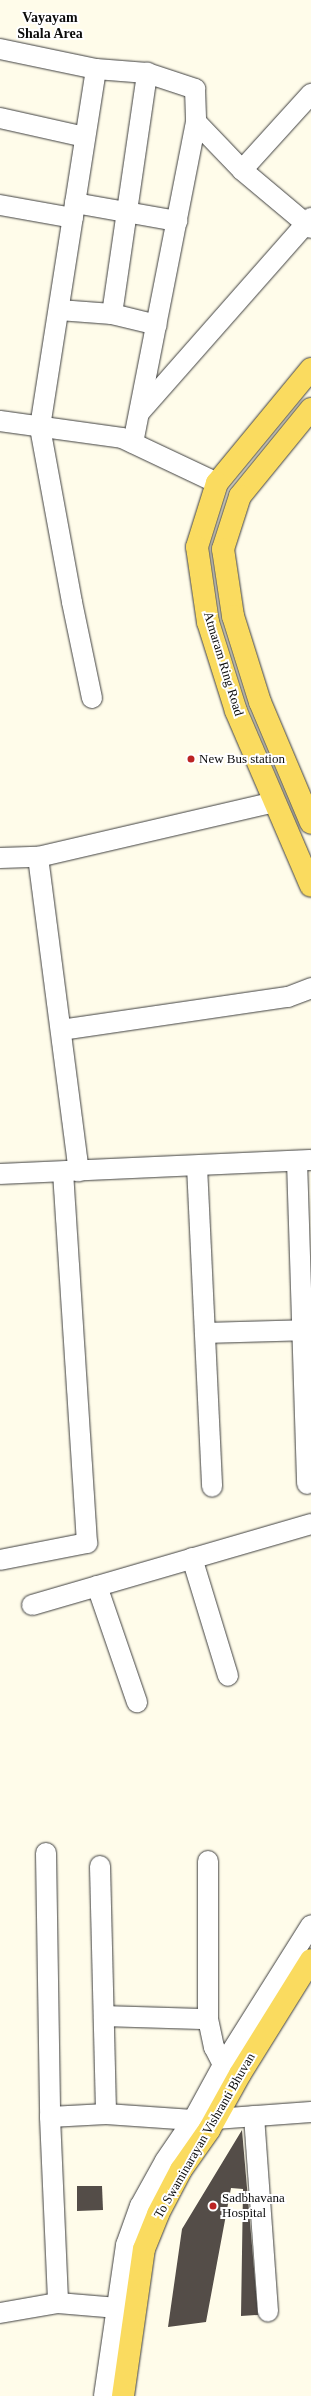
<!DOCTYPE html>
<html>
<head>
<meta charset="utf-8">
<style>
  body { margin:0 }
  #map { position:relative; width:311px; height:2396px; overflow:hidden; background:#fffcea; font-family:Georgia,serif }
  div>[style] { position:absolute }
  .building>* { inset:0; background:#544d48 }
  .roads { filter:drop-shadow(0 0 1px #3f3f3f) drop-shadow(0 0 1px #3f3f3f) }
  .minor>* { height:20px; margin:-10px; padding:0 10px; transform-origin:10px; border-radius:10px; background:#fff }
  .major>* { height:22px; margin:-11px; padding:0 11px; transform-origin:11px; border-radius:11px; background:#fadb5f }
  .dots>* { width:11px; height:11px; translate:-50% -50%; box-sizing:border-box; border:2px solid #fff; border-radius:50% }
  span { translate:-50% -50%; white-space:nowrap; text-align:center; line-height:1.15; -webkit-text-stroke:4px #fff; paint-order:stroke }
  .street-label { font-size:13px; color:#0c0c0c }
  .poi-label { font-size:13px; color:#0c0c0c }
  .left { translate:0 -50%; text-align:left }
  .neighbourhood-label { font-size:14px; color:#0c0c0c; font-weight:700 }
</style>
</head>
<body>
<div id="map">
  <div class="building">
    <div style="clip-path:polygon(242px 2130px,258px 2315px,241px 2316px,243px 2189px,231px 2188px,206px 2322px,168px 2327px,182px 2229px)"></div>
    <div style="clip-path:polygon(77px 2186px,102px 2186px,103px 2210px,77px 2211px)"></div>
  </div>
  <div class="roads">
    <div class="minor">
      <div style="left:0;top:49px;width:98px;rotate:11.8deg"></div>
      <div style="left:96px;top:69px;width:51px;rotate:4.5deg"></div>
      <div style="left:147px;top:73px;width:51px;rotate:18.4deg"></div>
      <div style="left:195px;top:89px;width:33px;rotate:88deg"></div>
      <div style="left:196px;top:122px;width:327px;rotate:101.1deg"></div>
      <div style="left:0;top:118px;width:87px;rotate:12.6deg"></div>
      <div style="left:196px;top:122px;width:66px;rotate:46.2deg"></div>
      <div style="left:242px;top:170px;width:90px;rotate:40deg"></div>
      <div style="left:242px;top:170px;width:103px;rotate:-47.8deg"></div>
      <div style="left:75px;top:203px;width:104px;rotate:10deg"></div>
      <div style="left:0;top:205px;width:74px;rotate:10.1deg"></div>
      <div style="left:59px;top:310px;width:53px;rotate:4.3deg"></div>
      <div style="left:112px;top:314px;width:46px;rotate:13.7deg"></div>
      <div style="left:112px;top:314px;width:244px;rotate:-81.7deg"></div>
      <div style="left:140px;top:412px;width:259px;rotate:-48.6deg"></div>
      <div style="left:0;top:421px;width:123px;rotate:7.9deg"></div>
      <div style="left:122px;top:438px;width:105px;rotate:25.3deg"></div>
      <div style="left:92px;top:698px;width:98px;rotate:-101.8deg"></div>
      <div style="left:72px;top:602px;width:178px;rotate:-100.4deg"></div>
      <div style="left:40px;top:427px;width:362px;rotate:-81.1deg"></div>
      <div style="left:38px;top:857px;width:317px;rotate:82.6deg"></div>
      <div style="left:0;top:858px;width:38px;rotate:-2deg"></div>
      <div style="left:38px;top:857px;width:242px;rotate:-13.1deg"></div>
      <div style="left:61px;top:1030px;width:229px;rotate:-8.3deg"></div>
      <div style="left:288px;top:997px;width:25px;rotate:-21deg"></div>
      <div style="left:297px;top:1161px;width:323px;rotate:88.2deg"></div>
      <div style="left:197px;top:1166px;width:321px;rotate:87.3deg"></div>
      <div style="left:0;top:1174px;width:311px;rotate:-2.6deg"></div>
      <div style="left:205px;top:1333px;width:106px;rotate:-1.6deg"></div>
      <div style="left:192px;top:1558px;width:123px;rotate:73deg"></div>
      <div style="left:0;top:1560px;width:89px;rotate:-11.1deg"></div>
      <div style="left:87px;top:1543px;width:372px;rotate:-93.7deg"></div>
      <div style="left:97px;top:1586px;width:123px;rotate:71deg"></div>
      <div style="left:32px;top:1605px;width:291px;rotate:-16.2deg"></div>
      <div style="left:46px;top:1853px;width:264px;rotate:89.1deg"></div>
      <div style="left:50px;top:2117px;width:186px;rotate:87.5deg"></div>
      <div style="left:208px;top:1861px;width:158px;rotate:90deg"></div>
      <div style="left:208px;top:2019px;width:29px;rotate:78deg"></div>
      <div style="left:214px;top:2047px;width:20px;rotate:63deg"></div>
      <div style="left:100px;top:1866px;width:248px;rotate:88.6deg"></div>
      <div style="left:104px;top:2016px;width:104px;rotate:1.7deg"></div>
      <div style="left:254px;top:2116px;width:196px;rotate:85.9deg"></div>
      <div style="left:50px;top:2117px;width:56px;rotate:-3.1deg"></div>
      <div style="left:106px;top:2114px;width:87px;rotate:3.9deg"></div>
      <div style="left:215px;top:2119px;width:96px;rotate:-4.2deg"></div>
      <div style="left:0;top:2313px;width:59px;rotate:-9.8deg"></div>
      <div style="left:58px;top:2303px;width:60px;rotate:4.8deg"></div>
      <div style="left:104px;top:2396px;width:153px;rotate:-81.7deg"></div>
      <div style="left:126px;top:2245px;width:41px;rotate:-70.3deg"></div>
      <div style="left:140px;top:2206px;width:51px;rotate:-60.9deg"></div>
      <div style="left:165px;top:2161px;width:50px;rotate:-55.7deg"></div>
      <div style="left:193px;top:2120px;width:63px;rotate:-61.4deg"></div>
      <div style="left:223px;top:2065px;width:165px;rotate:-57.8deg"></div>
    </div>
    <div class="major">
      <div style="left:311px;top:369px;width:148px;rotate:129.5deg"></div>
      <div style="left:217px;top:483px;width:67px;rotate:107.4deg"></div>
      <div style="left:197px;top:547px;width:76px;rotate:81.7deg"></div>
      <div style="left:208px;top:622px;width:93px;rotate:72.5deg"></div>
      <div style="left:236px;top:711px;width:190px;rotate:66.8deg"></div>
      <div style="left:311px;top:409px;width:112px;rotate:129.2deg"></div>
      <div style="left:240px;top:496px;width:56px;rotate:107.8deg"></div>
      <div style="left:223px;top:549px;width:68px;rotate:81.5deg"></div>
      <div style="left:233px;top:616px;width:90px;rotate:72.6deg"></div>
      <div style="left:260px;top:702px;width:131px;rotate:67.1deg"></div>
      <div style="left:123px;top:2396px;width:148px;rotate:-81.9deg"></div>
      <div style="left:144px;top:2249px;width:38px;rotate:-68deg"></div>
      <div style="left:158px;top:2214px;width:50px;rotate:-62.4deg"></div>
      <div style="left:181px;top:2170px;width:49px;rotate:-55deg"></div>
      <div style="left:209px;top:2130px;width:64px;rotate:-61deg"></div>
      <div style="left:240px;top:2074px;width:134px;rotate:-58.1deg"></div>
    </div>
  </div>
  <div class="dots">
    <div style="left:191px;top:759px;background:#bc2323"></div>
    <div style="left:213px;top:2206px;background:#bc2323"></div>
  </div>
  <div class="street-label">
    <span style="left:223px;top:664px;rotate:73deg">Atmaram Ring Road</span>
    <span style="left:205px;top:2136px;rotate:-60deg">To Swaminarayan Vishranti Bhuvan</span>
  </div>
  <div class="poi-label">
    <span class="left" style="left:199px;top:759px">New Bus station</span>
    <span class="left" style="left:222px;top:2206px">Sadbhavana<br>Hospital</span>
  </div>
  <div class="neighbourhood-label">
    <span style="left:50px;top:26px">Vayayam<br>Shala Area</span>
  </div>
</div>
</body>
</html>
